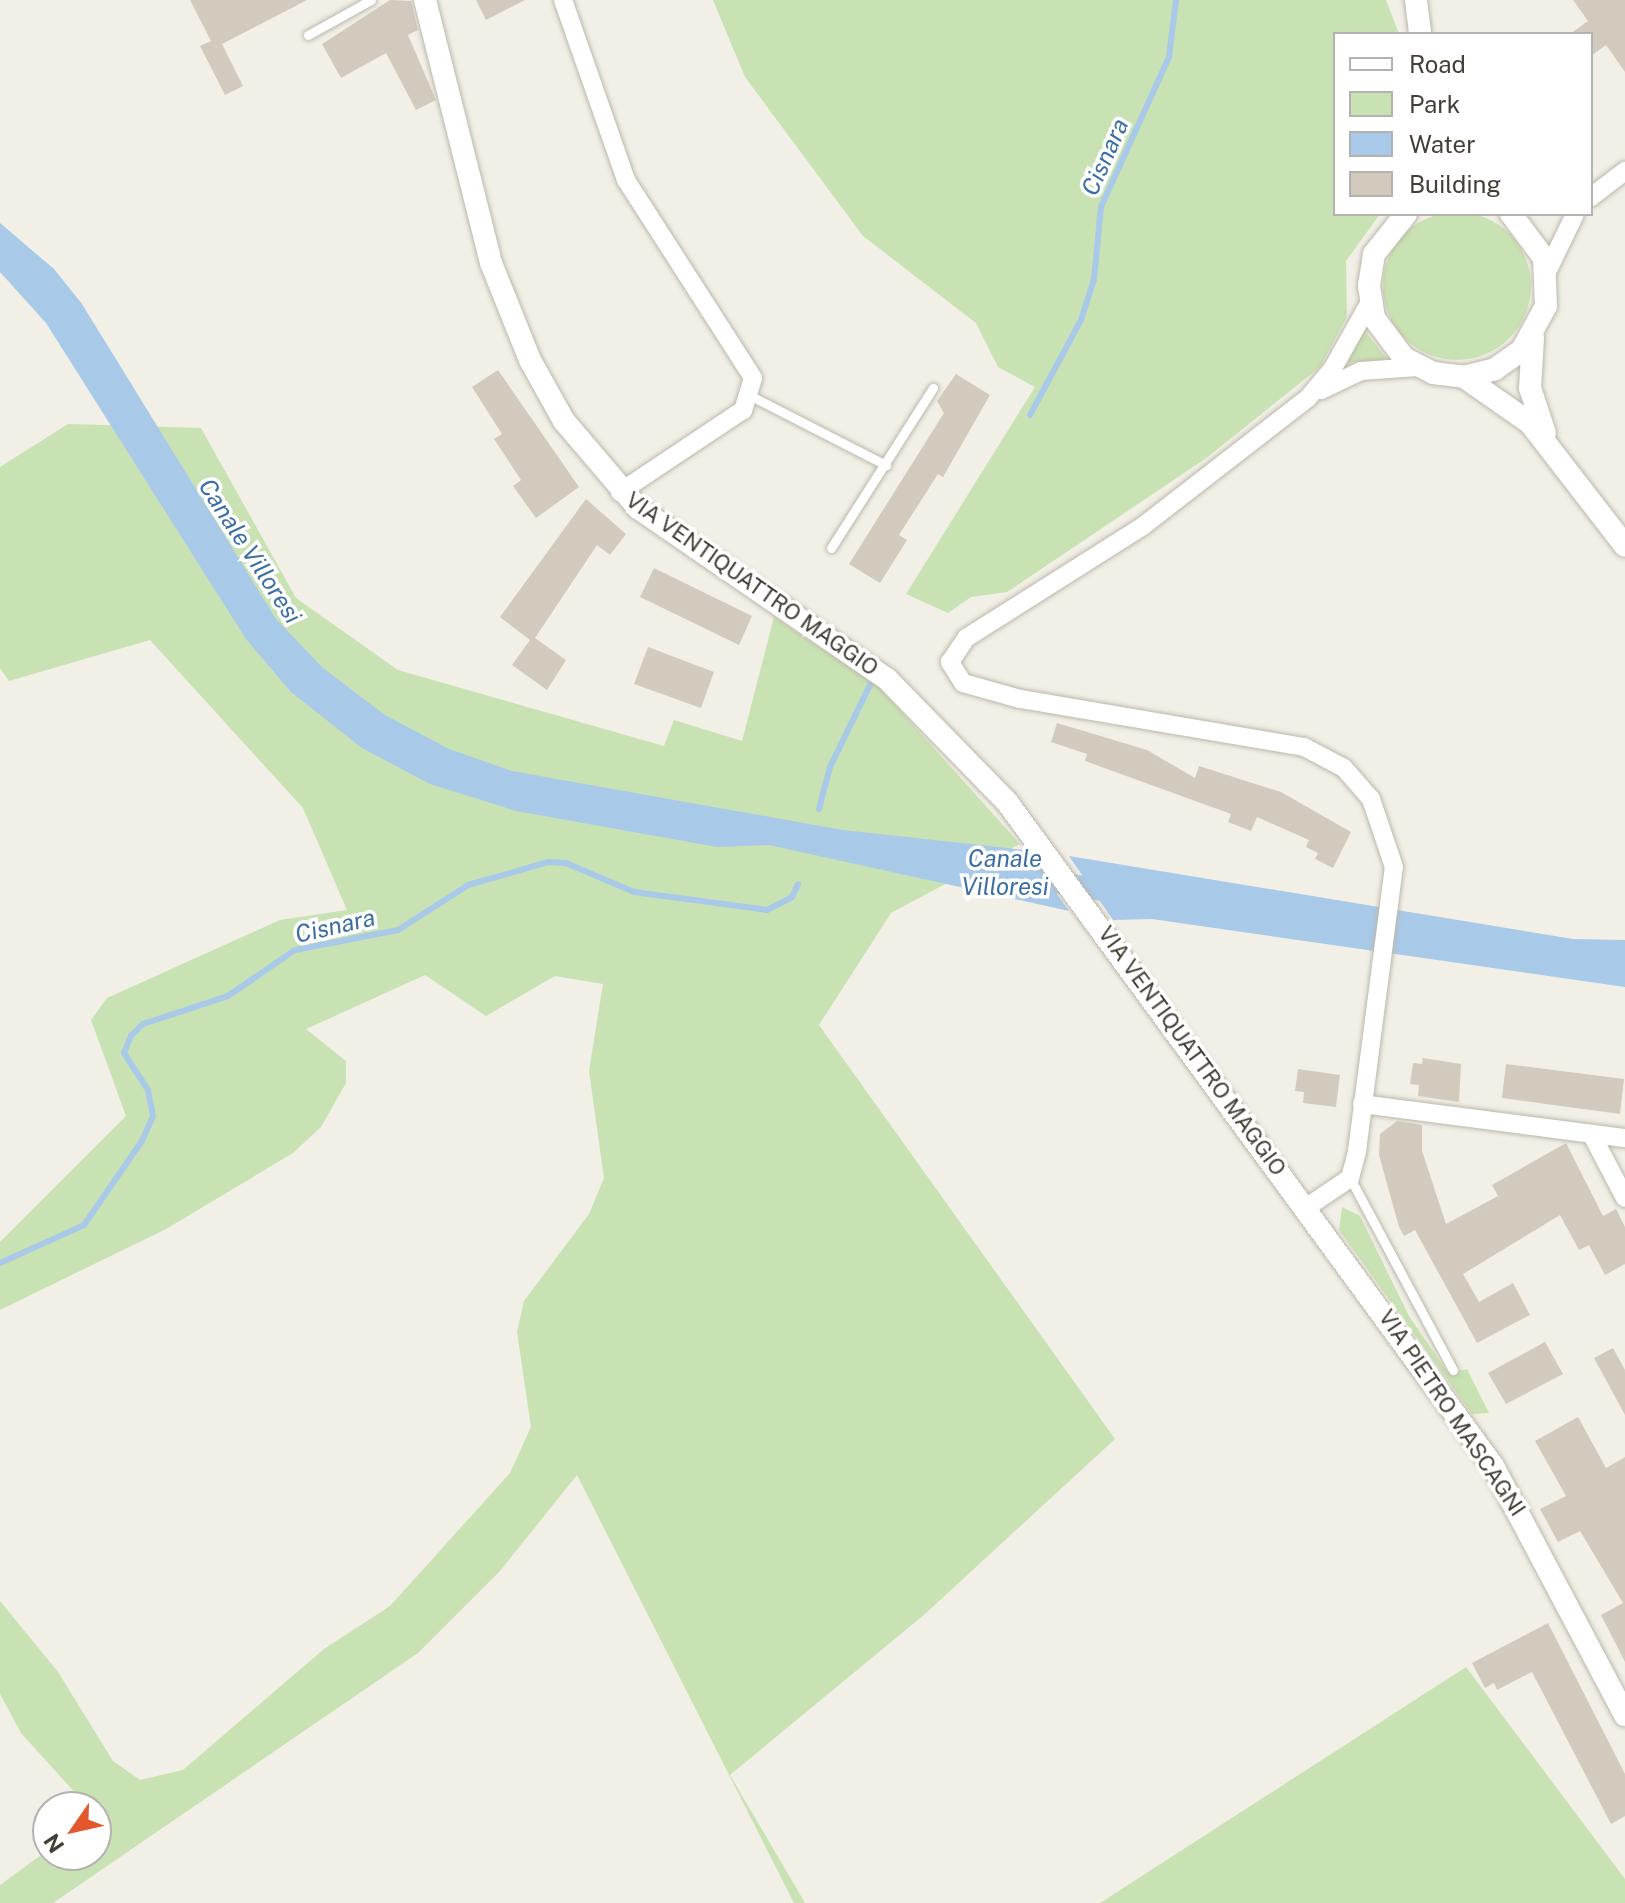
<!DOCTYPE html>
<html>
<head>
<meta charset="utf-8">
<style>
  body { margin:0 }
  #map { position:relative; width:1625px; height:1903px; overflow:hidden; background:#f1efe6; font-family:"Public Sans",sans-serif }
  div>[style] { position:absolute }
  .green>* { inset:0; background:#c9e2b3 }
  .round { border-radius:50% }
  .water>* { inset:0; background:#a8c9e8 }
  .stream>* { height:6px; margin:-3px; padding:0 3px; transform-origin:3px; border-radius:3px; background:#a8c9e8 }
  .canal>* { height:22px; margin:-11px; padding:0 11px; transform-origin:11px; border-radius:11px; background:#a8c9e8 }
  .building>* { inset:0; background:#d2cbbd }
  .roads { filter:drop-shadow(0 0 2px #bcb7aa) drop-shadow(0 0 2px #bcb7aa) }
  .service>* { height:9px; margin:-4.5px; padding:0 4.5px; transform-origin:4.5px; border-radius:4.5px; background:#fff }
  .minor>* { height:18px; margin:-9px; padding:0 9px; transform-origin:9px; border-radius:9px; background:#fff }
  .tertiary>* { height:22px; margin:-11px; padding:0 11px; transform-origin:11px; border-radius:11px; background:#fff }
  span { translate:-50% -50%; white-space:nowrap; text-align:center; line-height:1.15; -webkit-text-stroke:7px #fff; paint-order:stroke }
  .street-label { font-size:22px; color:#443f36 }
  .water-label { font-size:24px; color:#3b6fa4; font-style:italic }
  .legend { position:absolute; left:1333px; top:32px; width:260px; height:184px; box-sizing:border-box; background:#fff; border:2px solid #b4b2af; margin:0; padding:10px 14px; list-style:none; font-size:24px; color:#443f36 }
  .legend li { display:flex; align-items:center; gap:16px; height:40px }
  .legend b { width:40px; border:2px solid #b4b2af }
  .north { position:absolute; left:32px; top:1791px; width:80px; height:80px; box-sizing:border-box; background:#fff; border:2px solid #b4b2af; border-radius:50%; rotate:236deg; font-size:22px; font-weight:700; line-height:32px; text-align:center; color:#443f36 }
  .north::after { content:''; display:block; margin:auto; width:28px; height:36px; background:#e4562b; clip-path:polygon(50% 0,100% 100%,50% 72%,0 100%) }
</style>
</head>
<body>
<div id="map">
  <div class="green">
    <div style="clip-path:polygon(713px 0,1386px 0,1399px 34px,1335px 34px,1335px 214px,1380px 214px,1346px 261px,1347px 317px,1320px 367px,1205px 459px,1007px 592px,971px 597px,948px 613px,906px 594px,1035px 387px,998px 367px,976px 323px,863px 236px,745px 77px)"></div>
    <div class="round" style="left:1383px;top:212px;width:148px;height:148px"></div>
    <div style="clip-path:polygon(1365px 331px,1387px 359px,1348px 363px,1361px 332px)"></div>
    <div style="clip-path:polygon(68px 424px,201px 428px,296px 598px,398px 670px,664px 746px,674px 720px,742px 741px,774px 617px,878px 686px,1020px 844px,891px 913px,819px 1025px,1115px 1439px,925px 1614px,730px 1775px,805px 1903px,794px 1903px,577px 1475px,500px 1571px,418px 1653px,53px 1903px,0 1903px,0 1885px,48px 1850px,48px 1855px,96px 1855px,96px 1807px,88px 1807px,21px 1733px,0 1694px,0 1601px,58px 1672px,113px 1761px,140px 1780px,183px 1770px,324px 1649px,390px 1606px,510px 1473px,531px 1427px,517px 1332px,524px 1301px,589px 1214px,604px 1178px,589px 1071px,603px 984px,555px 976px,486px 1016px,425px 975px,306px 1029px,346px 1061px,346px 1083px,321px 1127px,293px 1153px,166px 1229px,0 1310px,0 1242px,126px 1116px,91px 1020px,107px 998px,280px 920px,347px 910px,303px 808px,150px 640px,9px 681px,0 668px,0 467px)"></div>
    <div style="clip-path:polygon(1342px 1207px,1360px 1216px,1409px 1316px,1448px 1373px,1467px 1369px,1489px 1413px,1472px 1414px,1339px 1230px)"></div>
    <div style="clip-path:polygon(1466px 1667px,1625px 1879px,1625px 1903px,1100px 1903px)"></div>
  </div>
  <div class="water">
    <div style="clip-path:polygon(0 223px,54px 269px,82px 304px,276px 619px,323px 668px,385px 715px,449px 749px,512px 771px,843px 830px,1025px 850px,1069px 911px,769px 845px,717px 847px,516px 811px,430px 784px,362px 748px,291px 692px,246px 639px,46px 323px,0 272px)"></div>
    <div style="clip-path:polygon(1069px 856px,1573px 939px,1625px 940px,1625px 987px,1152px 919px,1113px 920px)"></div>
  </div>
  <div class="stream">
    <div style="left:1030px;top:415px;width:108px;rotate:-61.8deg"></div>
    <div style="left:1081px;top:320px;width:43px;rotate:-72.4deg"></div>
    <div style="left:1094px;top:279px;width:72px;rotate:-84.4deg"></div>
    <div style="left:1101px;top:207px;width:165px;rotate:-65.6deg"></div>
    <div style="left:1169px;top:57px;width:57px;rotate:-83deg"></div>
    <div style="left:819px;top:809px;width:43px;rotate:-75.3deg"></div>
    <div style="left:830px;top:767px;width:93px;rotate:-64deg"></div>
    <div style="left:0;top:1263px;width:92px;rotate:-24.3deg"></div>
    <div style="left:84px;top:1225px;width:102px;rotate:-55.4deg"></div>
    <div style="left:142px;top:1141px;width:27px;rotate:-66deg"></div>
    <div style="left:153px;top:1116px;width:26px;rotate:-101deg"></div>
    <div style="left:148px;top:1090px;width:44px;rotate:-123deg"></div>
    <div style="left:124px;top:1053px;width:18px;rotate:-68deg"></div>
    <div style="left:131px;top:1036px;width:17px;rotate:-45deg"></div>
    <div style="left:143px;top:1024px;width:89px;rotate:-18.2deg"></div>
    <div style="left:228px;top:996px;width:81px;rotate:-34.5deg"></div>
    <div style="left:295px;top:950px;width:105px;rotate:-11deg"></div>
    <div style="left:398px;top:930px;width:83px;rotate:-32.7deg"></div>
    <div style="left:468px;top:885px;width:84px;rotate:-15.9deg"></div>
    <div style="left:549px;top:862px;width:17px;rotate:3deg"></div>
    <div style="left:566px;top:863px;width:74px;rotate:23.1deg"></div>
    <div style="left:634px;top:892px;width:134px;rotate:7.7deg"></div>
    <div style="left:767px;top:910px;width:28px;rotate:-27deg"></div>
    <div style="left:792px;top:897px;width:14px;rotate:-65deg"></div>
  </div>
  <div class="canal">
    <div style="left:1021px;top:877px;width:101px;rotate:9.1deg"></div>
  </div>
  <div class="building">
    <div style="clip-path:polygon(190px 0,307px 0,222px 44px,243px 86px,225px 95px,200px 46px,211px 41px)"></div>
    <div style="clip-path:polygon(390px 0,411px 1px,418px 30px,408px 35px,436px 100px,416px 110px,386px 53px,341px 78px,322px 44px)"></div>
    <div style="clip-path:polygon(476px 0,525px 0,486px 20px)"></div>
    <div style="clip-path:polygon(1573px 0,1625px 0,1625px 72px,1606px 45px,1591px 56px,1591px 34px,1570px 34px,1588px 21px)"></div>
    <div style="clip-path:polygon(498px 370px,579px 487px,536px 518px,513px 486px,521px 480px,494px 439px,502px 434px,472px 387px)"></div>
    <div style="clip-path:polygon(956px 374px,990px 395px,943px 477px,938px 474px,899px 535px,907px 540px,880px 583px,849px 564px,944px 413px,937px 401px)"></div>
    <div style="clip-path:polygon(586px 499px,626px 534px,610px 555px,597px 545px,535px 638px,566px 660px,547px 690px,512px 665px,530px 640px,500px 617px)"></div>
    <div style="clip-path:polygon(654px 568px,752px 616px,739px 645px,640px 597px)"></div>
    <div style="clip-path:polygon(648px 647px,714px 672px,701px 708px,634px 684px)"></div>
    <div style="clip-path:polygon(1057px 723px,1147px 750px,1195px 778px,1199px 766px,1281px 792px,1351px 832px,1333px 868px,1315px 859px,1318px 853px,1306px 847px,1309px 840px,1257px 817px,1251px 831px,1228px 822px,1231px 814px,1085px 761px,1087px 754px,1051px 742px)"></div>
    <div style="clip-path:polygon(1423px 1058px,1461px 1064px,1459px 1102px,1418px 1096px,1419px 1085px,1410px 1084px,1413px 1063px,1422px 1064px)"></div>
    <div style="clip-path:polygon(1506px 1064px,1624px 1079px,1620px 1114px,1502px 1098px)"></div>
    <div style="clip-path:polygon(1298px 1069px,1340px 1075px,1336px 1107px,1303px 1103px,1304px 1092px,1295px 1091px)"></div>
    <div style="clip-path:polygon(1397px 1121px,1422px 1125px,1422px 1151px,1446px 1224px,1498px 1196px,1492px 1185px,1566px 1143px,1603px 1216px,1616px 1209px,1625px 1227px,1625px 1264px,1605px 1275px,1589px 1245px,1579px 1250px,1560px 1215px,1463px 1274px,1479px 1302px,1513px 1283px,1530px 1315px,1477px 1343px,1415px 1230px,1404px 1236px,1399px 1227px,1379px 1155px,1380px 1134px)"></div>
    <div style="clip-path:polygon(1545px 1342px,1563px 1374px,1506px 1404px,1488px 1373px)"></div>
    <div style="clip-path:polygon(1613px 1348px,1625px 1370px,1625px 1415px,1594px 1358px)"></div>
    <div style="clip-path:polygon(1578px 1417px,1606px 1468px,1625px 1457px,1625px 1662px,1601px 1615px,1623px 1603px,1580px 1531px,1558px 1542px,1540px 1509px,1566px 1496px,1535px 1441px)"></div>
    <div style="clip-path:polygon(1548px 1623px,1625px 1774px,1625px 1816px,1611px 1824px,1532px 1672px,1497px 1690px,1494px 1683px,1485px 1688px,1472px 1663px)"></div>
  </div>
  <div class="roads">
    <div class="service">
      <div style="left:308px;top:35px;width:72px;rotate:-29.1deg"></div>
      <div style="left:751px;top:396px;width:152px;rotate:27.1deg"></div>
      <div style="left:831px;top:548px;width:190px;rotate:-57.5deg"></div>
      <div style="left:1350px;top:1178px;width:218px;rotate:61.8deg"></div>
    </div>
    <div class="minor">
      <div style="left:563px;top:0;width:191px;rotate:70.7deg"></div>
      <div style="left:626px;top:180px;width:235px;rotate:57.3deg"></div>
      <div style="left:753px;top:378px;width:34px;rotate:107deg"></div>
      <div style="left:743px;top:410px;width:148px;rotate:146.3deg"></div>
      <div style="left:1591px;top:197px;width:43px;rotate:-37.4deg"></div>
      <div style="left:1547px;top:272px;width:64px;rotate:-64.2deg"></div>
      <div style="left:1321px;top:390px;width:44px;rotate:-25.4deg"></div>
      <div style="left:1361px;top:371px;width:57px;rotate:-4deg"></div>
      <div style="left:1362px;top:1104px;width:265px;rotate:7.4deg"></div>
      <div style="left:1592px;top:1135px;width:71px;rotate:62.4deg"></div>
      <div style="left:1307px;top:1207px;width:52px;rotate:-34deg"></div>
      <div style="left:1350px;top:1178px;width:28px;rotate:-75deg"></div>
      <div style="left:1357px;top:1151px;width:286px;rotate:-82.6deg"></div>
      <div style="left:1394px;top:867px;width:72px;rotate:-108.7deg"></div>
      <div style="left:1371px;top:799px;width:41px;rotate:-131.1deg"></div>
      <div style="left:1344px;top:768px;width:45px;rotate:-152.3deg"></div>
      <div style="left:1304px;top:747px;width:288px;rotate:-170.4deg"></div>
      <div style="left:1020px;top:699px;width:59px;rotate:-164.3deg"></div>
      <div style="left:963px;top:683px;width:25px;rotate:-122deg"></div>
      <div style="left:950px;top:662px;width:29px;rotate:-56deg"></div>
      <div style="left:966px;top:638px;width:209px;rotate:-32.3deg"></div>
      <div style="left:1143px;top:526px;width:209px;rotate:-37.8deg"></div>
      <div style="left:1308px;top:398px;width:39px;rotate:-50deg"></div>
      <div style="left:1333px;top:368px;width:76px;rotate:-60.7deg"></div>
    </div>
    <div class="tertiary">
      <div style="left:425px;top:0;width:271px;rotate:75.9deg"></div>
      <div style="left:491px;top:263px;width:105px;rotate:68.1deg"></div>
      <div style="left:530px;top:360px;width:70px;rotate:60.9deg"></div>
      <div style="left:564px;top:421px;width:114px;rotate:49.6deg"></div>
      <div style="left:638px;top:508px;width:302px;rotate:34.5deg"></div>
      <div style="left:887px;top:679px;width:172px;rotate:45.7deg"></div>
      <div style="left:1007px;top:802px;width:823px;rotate:53.8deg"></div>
      <div style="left:1493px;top:1466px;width:282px;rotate:62.1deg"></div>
      <div style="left:1416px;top:0;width:34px;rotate:83deg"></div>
      <div style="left:1406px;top:214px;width:51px;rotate:128.7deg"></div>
      <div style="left:1374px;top:254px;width:32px;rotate:99deg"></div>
      <div style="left:1369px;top:286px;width:32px;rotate:81deg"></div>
      <div style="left:1374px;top:318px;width:50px;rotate:53.1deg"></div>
      <div style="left:1404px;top:358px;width:33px;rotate:27deg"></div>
      <div style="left:1433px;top:373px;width:31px;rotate:7deg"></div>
      <div style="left:1464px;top:377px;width:32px;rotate:-14deg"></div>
      <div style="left:1495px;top:369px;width:33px;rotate:-35deg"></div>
      <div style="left:1522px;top:350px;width:50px;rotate:-61.4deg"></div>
      <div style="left:1546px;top:306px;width:48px;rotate:-92.4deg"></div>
      <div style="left:1544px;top:258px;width:55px;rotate:-126.9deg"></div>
      <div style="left:1533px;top:338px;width:50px;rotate:93.4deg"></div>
      <div style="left:1530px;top:388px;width:47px;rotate:71.6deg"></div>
      <div style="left:1464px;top:377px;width:80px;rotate:34.9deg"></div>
      <div style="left:1530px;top:423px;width:155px;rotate:52.3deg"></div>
    </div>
  </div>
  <div class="street-label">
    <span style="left:752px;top:584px;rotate:35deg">VIA VENTIQUATTRO MAGGIO</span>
    <span style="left:1192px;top:1051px;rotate:54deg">VIA VENTIQUATTRO MAGGIO</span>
    <span style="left:1452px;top:1413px;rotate:56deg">VIA PIETRO MASCAGNI</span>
  </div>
  <div class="water-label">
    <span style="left:1105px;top:157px;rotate:-66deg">Cisnara</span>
    <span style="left:250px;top:551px;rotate:57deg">Canale Villoresi</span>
    <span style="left:1005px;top:873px">Canale<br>Villoresi</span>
    <span style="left:335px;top:926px;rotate:-13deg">Cisnara</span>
  </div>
  <ul class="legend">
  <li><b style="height:10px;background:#fff"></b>Road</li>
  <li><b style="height:22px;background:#c9e2b3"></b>Park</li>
  <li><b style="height:22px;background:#a8c9e8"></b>Water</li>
  <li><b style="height:22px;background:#d2cbbd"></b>Building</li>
  </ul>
  <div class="north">N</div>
</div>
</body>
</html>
